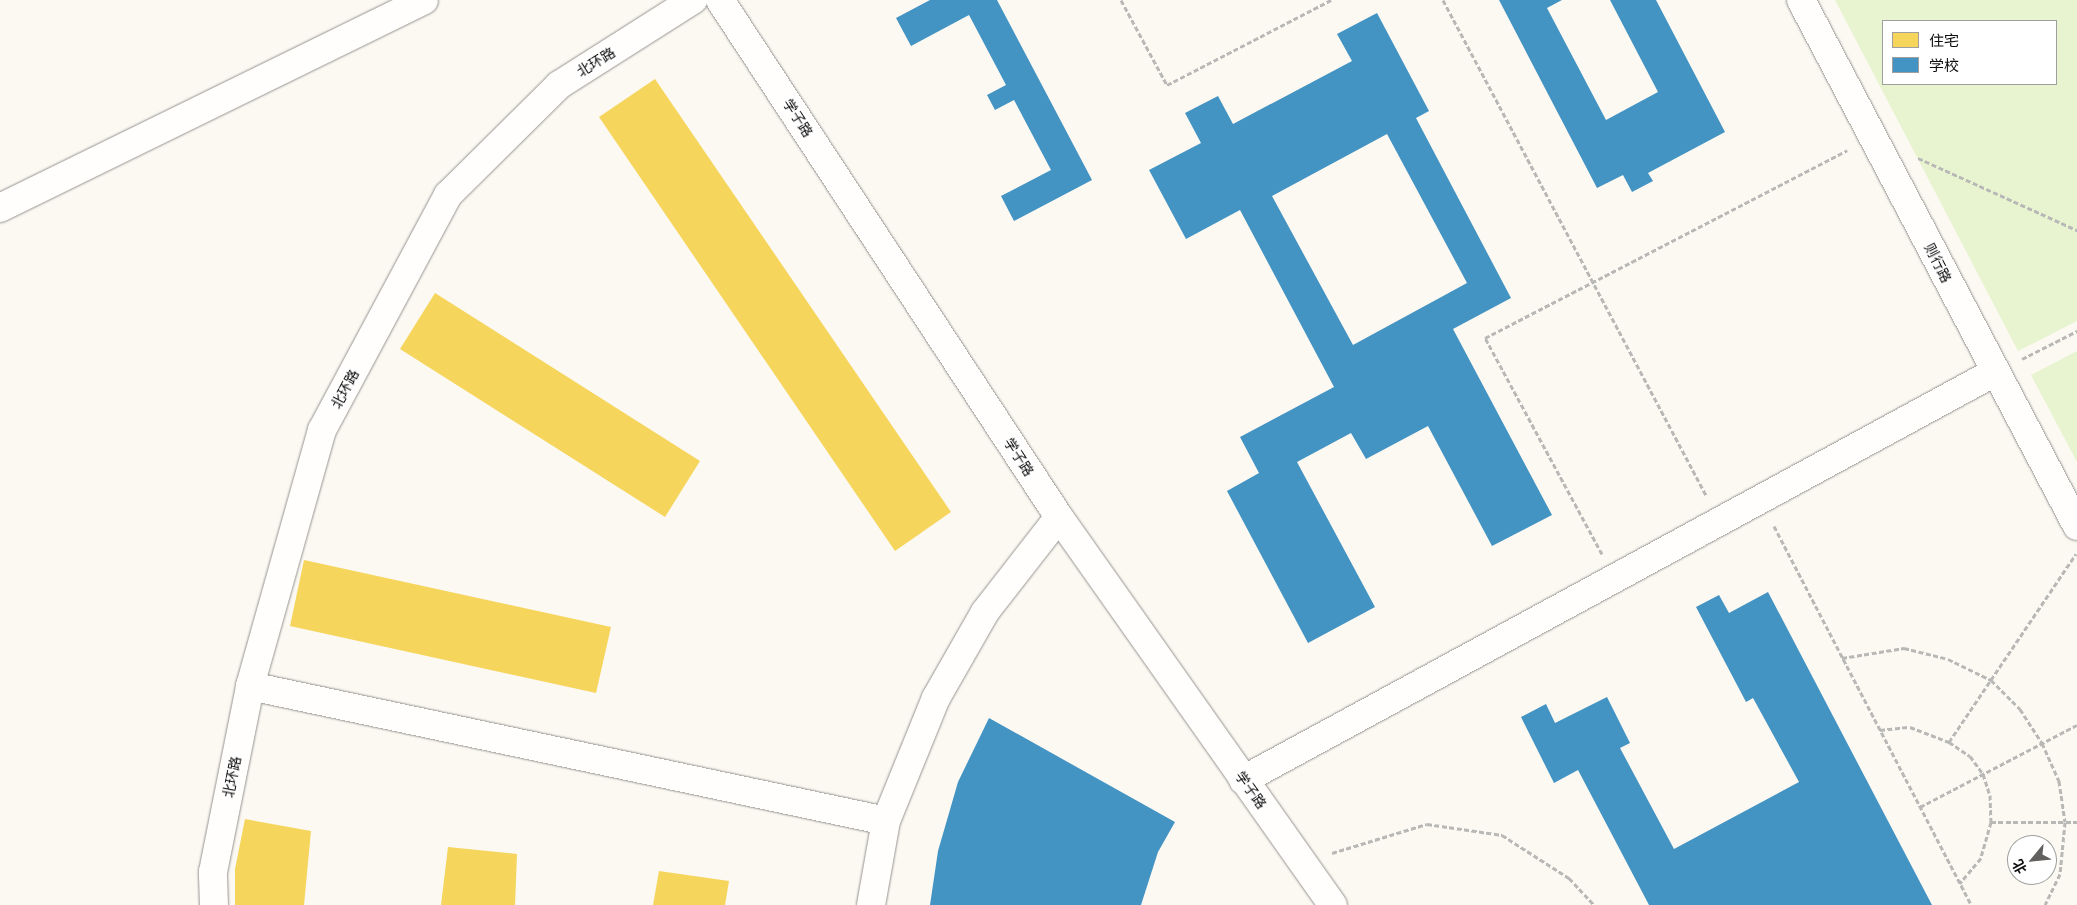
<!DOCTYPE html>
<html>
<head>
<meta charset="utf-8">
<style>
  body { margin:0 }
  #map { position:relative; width:2077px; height:905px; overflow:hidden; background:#fcf9f2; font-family:"IBM Plex Serif","Noto Sans SC",serif }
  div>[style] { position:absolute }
  .green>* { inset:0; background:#e8f3d0 }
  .homes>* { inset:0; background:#f6d55c }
  .schools>* { inset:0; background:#4393c3 }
  .path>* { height:3px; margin-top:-1.5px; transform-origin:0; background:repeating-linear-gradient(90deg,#b8b8b6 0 5px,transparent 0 7.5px) }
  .roads { filter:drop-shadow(0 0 1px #959491) drop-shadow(0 0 1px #959491) }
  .minor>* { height:28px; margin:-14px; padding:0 14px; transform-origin:14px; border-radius:14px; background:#fffefd }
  span { translate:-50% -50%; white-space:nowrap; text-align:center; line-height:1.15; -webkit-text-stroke:5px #fff; paint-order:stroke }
  .street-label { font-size:14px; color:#0e0e0e }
  .legend { position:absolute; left:1882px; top:20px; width:175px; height:65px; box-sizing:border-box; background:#fff; border:1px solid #9f9f9f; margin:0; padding:6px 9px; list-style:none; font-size:15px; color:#0e0e0e }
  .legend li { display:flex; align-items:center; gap:10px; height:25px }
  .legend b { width:25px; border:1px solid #9f9f9f }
  .north { position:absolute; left:2007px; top:835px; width:50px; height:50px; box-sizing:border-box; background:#fff; border:1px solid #9f9f9f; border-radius:50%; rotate:242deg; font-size:14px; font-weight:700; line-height:20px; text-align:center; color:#0e0e0e }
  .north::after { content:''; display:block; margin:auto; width:18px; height:22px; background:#61605e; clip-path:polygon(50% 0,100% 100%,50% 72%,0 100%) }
</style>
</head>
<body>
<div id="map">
  <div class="green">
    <div style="clip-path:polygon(evenodd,1835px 0,2077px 0,2077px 321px,2018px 351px,1835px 0,1883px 21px,2056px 21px,2056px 84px,1883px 84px,1883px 21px)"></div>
    <div style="clip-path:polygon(2077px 351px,2077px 462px,2031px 375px)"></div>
  </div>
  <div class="homes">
    <div style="clip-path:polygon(655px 79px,951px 512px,895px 551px,599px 117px)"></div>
    <div style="clip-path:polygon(435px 293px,700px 461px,665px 517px,400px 349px)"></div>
    <div style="clip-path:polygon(304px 560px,611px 627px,596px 693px,290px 626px)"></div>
    <div style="clip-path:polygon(245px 819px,311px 831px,304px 905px,235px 905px,235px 869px)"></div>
    <div style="clip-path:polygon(448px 847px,517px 854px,515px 905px,441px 905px)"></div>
    <div style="clip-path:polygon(659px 871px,729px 881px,725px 905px,653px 905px)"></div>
  </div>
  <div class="schools">
    <div style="clip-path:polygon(930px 0,997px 0,1092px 180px,1014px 221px,1001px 196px,1051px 170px,1014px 100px,995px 110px,987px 95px,1006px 85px,969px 15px,911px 46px,896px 18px)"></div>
    <div style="clip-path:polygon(1499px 0,1562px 0,1547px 8px,1606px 120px,1658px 92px,1610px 0,1656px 0,1725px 132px,1648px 173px,1653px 181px,1632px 192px,1623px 175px,1597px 188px)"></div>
    <div style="clip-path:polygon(evenodd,1377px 13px,1429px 111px,1416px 118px,1511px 298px,1453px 329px,1552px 515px,1492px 546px,1428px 426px,1366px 459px,1351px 433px,1297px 462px,1375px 607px,1308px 643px,1227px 491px,1259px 473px,1240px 437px,1334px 387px,1240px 210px,1186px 239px,1149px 170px,1201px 143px,1185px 113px,1218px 96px,1233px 124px,1352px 61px,1337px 34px,1377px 13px,1387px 134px,1467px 283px,1353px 345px,1272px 196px,1387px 134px)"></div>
    <div style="clip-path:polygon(1768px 592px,1932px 905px,1649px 905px,1578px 770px,1554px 783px,1521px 717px,1546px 704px,1555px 723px,1607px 697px,1630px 743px,1620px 748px,1674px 849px,1799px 782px,1753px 698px,1746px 702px,1696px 607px,1719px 595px,1729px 613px)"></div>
    <div style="clip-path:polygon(989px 718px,1175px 822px,1158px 852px,1141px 905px,930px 905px,938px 851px,958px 782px)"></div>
  </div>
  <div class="path">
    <div style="left:1121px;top:0;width:97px;rotate:61.6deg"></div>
    <div style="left:1167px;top:85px;width:185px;rotate:-27.4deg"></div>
    <div style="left:1443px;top:0;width:561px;rotate:62.02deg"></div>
    <div style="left:1918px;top:158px;width:175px;rotate:24.4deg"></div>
    <div style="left:2022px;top:359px;width:62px;rotate:-27deg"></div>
    <div style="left:1774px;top:526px;width:427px;rotate:62.5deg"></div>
    <div style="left:1602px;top:554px;width:246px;rotate:-118.4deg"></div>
    <div style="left:1485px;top:338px;width:408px;rotate:-27.4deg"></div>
    <div style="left:1842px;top:658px;width:63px;rotate:-9.2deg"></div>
    <div style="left:1904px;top:648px;width:45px;rotate:14deg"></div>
    <div style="left:1948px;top:659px;width:48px;rotate:26deg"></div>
    <div style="left:1991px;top:680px;width:41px;rotate:45deg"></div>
    <div style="left:2020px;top:709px;width:40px;rotate:57.1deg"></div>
    <div style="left:2042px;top:743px;width:42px;rotate:65.9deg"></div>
    <div style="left:2059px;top:781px;width:41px;rotate:81.7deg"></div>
    <div style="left:2065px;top:822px;width:52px;rotate:95.5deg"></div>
    <div style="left:2060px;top:874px;width:34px;rotate:116deg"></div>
    <div style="left:1880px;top:730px;width:30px;rotate:-6deg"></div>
    <div style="left:1910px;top:727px;width:42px;rotate:21deg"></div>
    <div style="left:1949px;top:742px;width:25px;rotate:34deg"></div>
    <div style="left:1970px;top:756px;width:22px;rotate:54deg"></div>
    <div style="left:1983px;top:774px;width:22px;rotate:72deg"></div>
    <div style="left:1990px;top:795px;width:27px;rotate:88deg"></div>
    <div style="left:1991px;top:822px;width:37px;rotate:106deg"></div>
    <div style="left:1981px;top:858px;width:33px;rotate:130deg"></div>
    <div style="left:1949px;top:742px;width:227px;rotate:-56deg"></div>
    <div style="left:1920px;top:807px;width:177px;rotate:-27.6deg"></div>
    <div style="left:1991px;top:822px;width:86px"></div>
    <div style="left:1332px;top:853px;width:99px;rotate:-17deg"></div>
    <div style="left:1427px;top:824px;width:76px;rotate:8.3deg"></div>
    <div style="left:1502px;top:835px;width:80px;rotate:32.7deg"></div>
    <div style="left:1569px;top:878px;width:37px;rotate:47deg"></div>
  </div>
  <div class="roads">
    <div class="minor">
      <div style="left:720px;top:0;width:618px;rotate:56.75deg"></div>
      <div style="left:1059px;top:517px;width:475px;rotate:54.8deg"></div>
      <div style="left:1801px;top:0;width:594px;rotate:62.31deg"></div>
      <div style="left:0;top:208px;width:472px;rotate:-26.1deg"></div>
      <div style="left:250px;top:686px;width:650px;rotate:11.98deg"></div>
      <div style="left:1243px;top:780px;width:856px;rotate:-28.48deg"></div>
      <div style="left:214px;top:905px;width:33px;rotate:-92deg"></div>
      <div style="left:213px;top:872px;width:190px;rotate:-78.7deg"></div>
      <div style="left:250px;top:686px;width:266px;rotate:-74.3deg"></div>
      <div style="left:322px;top:430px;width:267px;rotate:-61.8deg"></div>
      <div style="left:448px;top:195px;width:156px;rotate:-44.7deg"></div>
      <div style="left:559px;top:85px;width:159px;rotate:-32.4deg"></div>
      <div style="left:871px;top:905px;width:85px;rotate:-79.9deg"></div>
      <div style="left:886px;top:821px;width:133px;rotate:-67.9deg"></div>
      <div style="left:936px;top:698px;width:99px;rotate:-60.3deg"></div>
      <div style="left:985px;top:612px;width:120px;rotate:-52.1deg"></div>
    </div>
  </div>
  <div class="street-label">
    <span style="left:596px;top:62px;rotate:-32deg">北环路</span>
    <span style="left:798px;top:118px;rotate:57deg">学子路</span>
    <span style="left:1938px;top:263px;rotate:63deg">则行路</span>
    <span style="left:345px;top:389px;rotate:-62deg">北环路</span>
    <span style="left:1019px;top:457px;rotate:57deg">学子路</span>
    <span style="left:232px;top:777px;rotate:-79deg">北环路</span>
    <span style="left:1251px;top:790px;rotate:54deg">学子路</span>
  </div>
  <ul class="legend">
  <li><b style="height:14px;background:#f6d55c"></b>住宅</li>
  <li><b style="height:14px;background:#4393c3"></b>学校</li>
  </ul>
  <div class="north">北</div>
</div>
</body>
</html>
